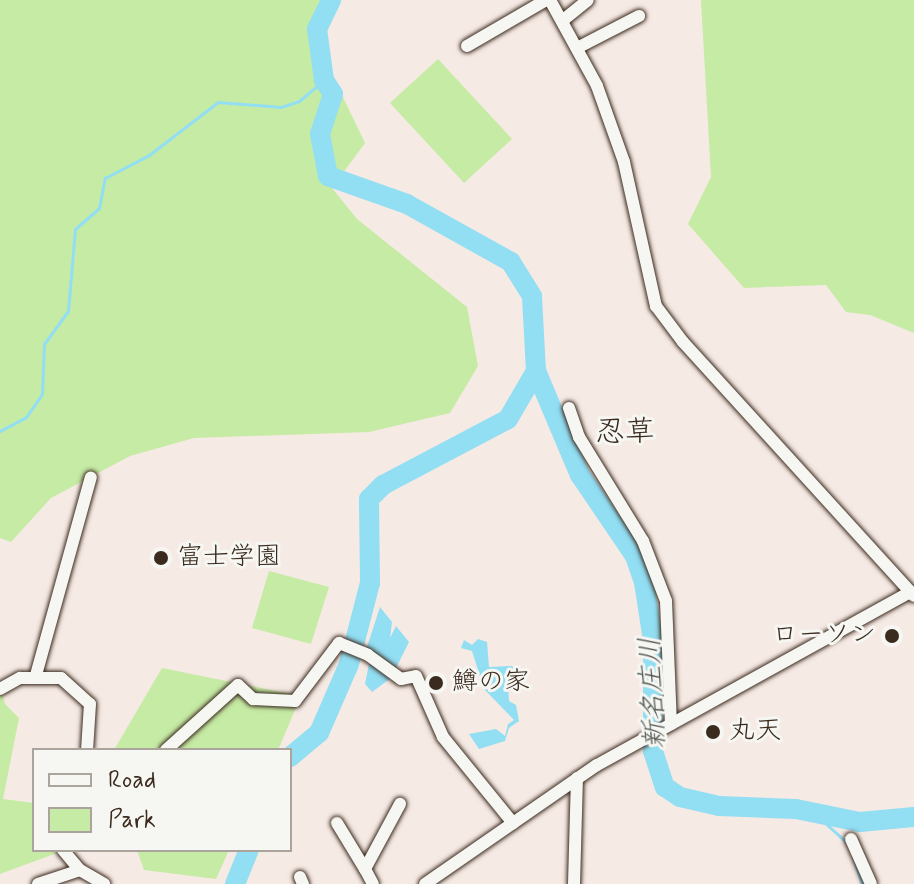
<!DOCTYPE html>
<html>
<head>
<meta charset="utf-8">
<style>
  body { margin:0 }
  #map { position:relative; width:914px; height:884px; overflow:hidden; background:#f6eae4; font-family:Mynerve,"Klee One",sans-serif }
  div>[style] { position:absolute }
  .green>* { inset:0; background:#c6eba5 }
  .water>* { inset:0; background:#92def3 }
  .stream>* { height:3px; margin:-1.5px; padding:0 1.5px; transform-origin:1.5px; border-radius:1.5px; background:#92def3 }
  .river>* { height:20px; margin:-10px; padding:0 10px; transform-origin:10px; border-radius:10px; background:#92def3 }
  .roads { filter:drop-shadow(0 0 2px #3b2a1e) drop-shadow(0 0 2px #3b2a1e) }
  .minor>* { height:12px; margin:-6px; padding:0 6px; transform-origin:6px; border-radius:6px; background:#f6f6f2 }
  .dots>* { width:22px; height:22px; translate:-50% -50%; box-sizing:border-box; border:4px solid #f6f6f2; border-radius:50% }
  span { translate:-50% -50%; white-space:nowrap; text-align:center; line-height:1.15; -webkit-text-stroke:6px #f6f6f2; paint-order:stroke }
  .poi-label { font-size:26px; color:#3b2a1e }
  .left { translate:0 -50%; text-align:left }
  .right { translate:-100% -50%; text-align:right }
  .water-label { font-size:28px; color:#515753; font-style:italic }
  .quarter-label { font-size:30px; color:#3b2a1e }
  .legend { position:absolute; left:32px; top:748px; width:260px; height:104px; box-sizing:border-box; background:#f6f6f2; border:2px solid #aba49d; margin:0; padding:10px 14px; list-style:none; font-size:24px; color:#3b2a1e }
  .legend li { display:flex; align-items:center; gap:16px; height:40px }
  .legend b { width:40px; border:2px solid #aba49d }
</style>
</head>
<body>
<div id="map">
  <div class="green">
    <div style="clip-path:polygon(0 0,321px 0,327px 64px,365px 143px,332px 188px,357px 219px,467px 307px,478px 366px,450px 413px,369px 432px,194px 438px,130px 456px,51px 498px,11px 542px,0 538px)"></div>
    <div style="clip-path:polygon(701px 0,914px 0,914px 333px,870px 315px,846px 312px,826px 285px,744px 288px,688px 224px,711px 177px)"></div>
    <div style="clip-path:polygon(438px 59px,512px 139px,464px 183px,390px 103px)"></div>
    <div style="clip-path:polygon(269px 571px,329px 587px,311px 644px,252px 628px)"></div>
    <div style="clip-path:polygon(162px 668px,301px 696px,278px 750px,114px 750px)"></div>
    <div style="clip-path:polygon(0 682px,5px 704px,19px 718px,3px 799px,34px 803px,34px 850px,65px 850px,0 874px)"></div>
    <div style="clip-path:polygon(137px 850px,229px 850px,216px 879px,144px 870px)"></div>
  </div>
  <div class="water">
    <div style="clip-path:polygon(380px 607px,392px 622px,390px 638px,396px 626px,409px 642px,391px 678px,372px 692px,365px 684px,371px 654px,366px 650px)"></div>
    <div style="clip-path:polygon(478px 639px,487px 642px,489px 667px,512px 666px,527px 685px,516px 678px,508px 684px,509px 701px,516px 705px,519px 721px,509px 728px,505px 741px,479px 749px,469px 734px,496px 729px,505px 736px,508px 724px,514px 720px,484px 689px,472px 651px,461px 648px,464px 640px,472px 645px)"></div>
  </div>
  <div class="stream">
    <div style="left:0;top:431px;width:30px;rotate:-28deg"></div>
    <div style="left:26px;top:417px;width:28px;rotate:-55deg"></div>
    <div style="left:42px;top:394px;width:50px;rotate:-87.7deg"></div>
    <div style="left:44px;top:344px;width:41px;rotate:-54deg"></div>
    <div style="left:68px;top:311px;width:82px;rotate:-85.1deg"></div>
    <div style="left:75px;top:229px;width:32px;rotate:-41deg"></div>
    <div style="left:99px;top:208px;width:31px;rotate:-79deg"></div>
    <div style="left:105px;top:178px;width:50px;rotate:-27.6deg"></div>
    <div style="left:149px;top:155px;width:87px;rotate:-37.5deg"></div>
    <div style="left:218px;top:102px;width:63px;rotate:4.5deg"></div>
    <div style="left:281px;top:107px;width:19px;rotate:-18deg"></div>
    <div style="left:299px;top:101px;width:33px;rotate:-40deg"></div>
    <div style="left:812px;top:811px;width:47px;rotate:42.4deg"></div>
    <div style="left:853px;top:857px;width:28px;rotate:72deg"></div>
  </div>
  <div class="river">
    <div style="left:536px;top:371px;width:113px;rotate:67.1deg"></div>
    <div style="left:580px;top:475px;width:98px;rotate:55.8deg"></div>
    <div style="left:635px;top:556px;width:28px;rotate:71deg"></div>
    <div style="left:644px;top:582px;width:60px;rotate:81.3deg"></div>
    <div style="left:653px;top:641px;width:110px;rotate:90deg"></div>
    <div style="left:653px;top:751px;width:38px;rotate:72deg"></div>
    <div style="left:665px;top:787px;width:18px;rotate:34deg"></div>
    <div style="left:680px;top:797px;width:40px;rotate:13deg"></div>
    <div style="left:719px;top:806px;width:77px;rotate:2.2deg"></div>
    <div style="left:796px;top:809px;width:65px;rotate:11.5deg"></div>
    <div style="left:860px;top:822px;width:54px;rotate:-5.3deg"></div>
    <div style="left:290px;top:757px;width:38px;rotate:-40deg"></div>
    <div style="left:319px;top:733px;width:75px;rotate:-66.5deg"></div>
    <div style="left:349px;top:664px;width:84px;rotate:-75.5deg"></div>
    <div style="left:370px;top:583px;width:84px;rotate:-90.7deg"></div>
    <div style="left:369px;top:499px;width:20px;rotate:-45deg"></div>
    <div style="left:383px;top:485px;width:141px;rotate:-27.8deg"></div>
    <div style="left:508px;top:419px;width:56px;rotate:-59.7deg"></div>
    <div style="left:536px;top:371px;width:75px;rotate:-93.1deg"></div>
    <div style="left:532px;top:296px;width:40px;rotate:-122deg"></div>
    <div style="left:511px;top:262px;width:119px;rotate:-150.9deg"></div>
    <div style="left:407px;top:204px;width:84px;rotate:-160.5deg"></div>
    <div style="left:328px;top:176px;width:43px;rotate:-100.8deg"></div>
    <div style="left:320px;top:134px;width:42px;rotate:-72deg"></div>
    <div style="left:333px;top:94px;width:17px;rotate:-123deg"></div>
    <div style="left:324px;top:80px;width:51px;rotate:-97.8deg"></div>
    <div style="left:317px;top:29px;width:32px;rotate:-64deg"></div>
    <div style="left:235px;top:884px;width:37px;rotate:-68deg"></div>
  </div>
  <div class="roads">
    <div class="minor">
      <div style="left:550px;top:0;width:98px;rotate:61.3deg"></div>
      <div style="left:597px;top:86px;width:81px;rotate:70.4deg"></div>
      <div style="left:624px;top:162px;width:148px;rotate:77.5deg"></div>
      <div style="left:656px;top:306px;width:45px;rotate:53.1deg"></div>
      <div style="left:683px;top:342px;width:343px;rotate:47.7deg"></div>
      <div style="left:562px;top:21px;width:33px;rotate:-39deg"></div>
      <div style="left:467px;top:46px;width:91px;rotate:-30.2deg"></div>
      <div style="left:577px;top:48px;width:70px;rotate:-27.3deg"></div>
      <div style="left:569px;top:408px;width:31px;rotate:71deg"></div>
      <div style="left:579px;top:437px;width:122px;rotate:58.4deg"></div>
      <div style="left:643px;top:541px;width:64px;rotate:69deg"></div>
      <div style="left:666px;top:601px;width:123px;rotate:87.7deg"></div>
      <div style="left:36px;top:675px;width:205px;rotate:-74.5deg"></div>
      <div style="left:0;top:689px;width:23px;rotate:-29deg"></div>
      <div style="left:20px;top:678px;width:41px"></div>
      <div style="left:61px;top:678px;width:39px;rotate:42deg"></div>
      <div style="left:90px;top:704px;width:46px;rotate:93.7deg"></div>
      <div style="left:166px;top:750px;width:97px;rotate:-42.1deg"></div>
      <div style="left:238px;top:685px;width:21px;rotate:43deg"></div>
      <div style="left:253px;top:699px;width:42px;rotate:2.7deg"></div>
      <div style="left:295px;top:701px;width:73px;rotate:-52.8deg"></div>
      <div style="left:339px;top:643px;width:31px;rotate:22deg"></div>
      <div style="left:368px;top:655px;width:41px;rotate:36deg"></div>
      <div style="left:401px;top:679px;width:15px;rotate:-11deg"></div>
      <div style="left:416px;top:676px;width:67px;rotate:66.1deg"></div>
      <div style="left:443px;top:737px;width:111px;rotate:50.9deg"></div>
      <div style="left:337px;top:823px;width:54px;rotate:58.7deg"></div>
      <div style="left:851px;top:839px;width:49px;rotate:66deg"></div>
      <div style="left:63px;top:850px;width:26px;rotate:50deg"></div>
      <div style="left:80px;top:870px;width:28px;rotate:30deg"></div>
      <div style="left:300px;top:877px;width:8px;rotate:67deg"></div>
      <div style="left:38px;top:884px;width:44px;rotate:-18.4deg"></div>
      <div style="left:373px;top:884px;width:17px;rotate:-118deg"></div>
      <div style="left:365px;top:869px;width:74px;rotate:-61.7deg"></div>
      <div style="left:425px;top:884px;width:209px;rotate:-34.7deg"></div>
      <div style="left:597px;top:765px;width:358px;rotate:-28.9deg"></div>
      <div style="left:574px;top:884px;width:106px;rotate:-88.4deg"></div>
    </div>
  </div>
  <div class="dots">
    <div style="left:161px;top:558px;background:#3b2a1e"></div>
    <div style="left:892px;top:636px;background:#3b2a1e"></div>
    <div style="left:436px;top:683px;background:#3b2a1e"></div>
    <div style="left:713px;top:732px;background:#3b2a1e"></div>
  </div>
  <div class="poi-label">
    <span class="left" style="left:177px;top:558px">富士学園</span>
    <span class="right" style="left:876px;top:636px">ローソン</span>
    <span class="left" style="left:452px;top:683px">鱒の家</span>
    <span class="left" style="left:729px;top:732px">丸天</span>
  </div>
  <div class="water-label">
    <span style="left:654px;top:693px;rotate:-93deg">新名庄川</span>
  </div>
  <div class="quarter-label">
    <span style="left:625px;top:433px">忍草</span>
  </div>
  <ul class="legend">
  <li><b style="height:10px;background:#f6f6f2"></b>Road</li>
  <li><b style="height:22px;background:#c6eba5"></b>Park</li>
  </ul>
</div>
</body>
</html>
